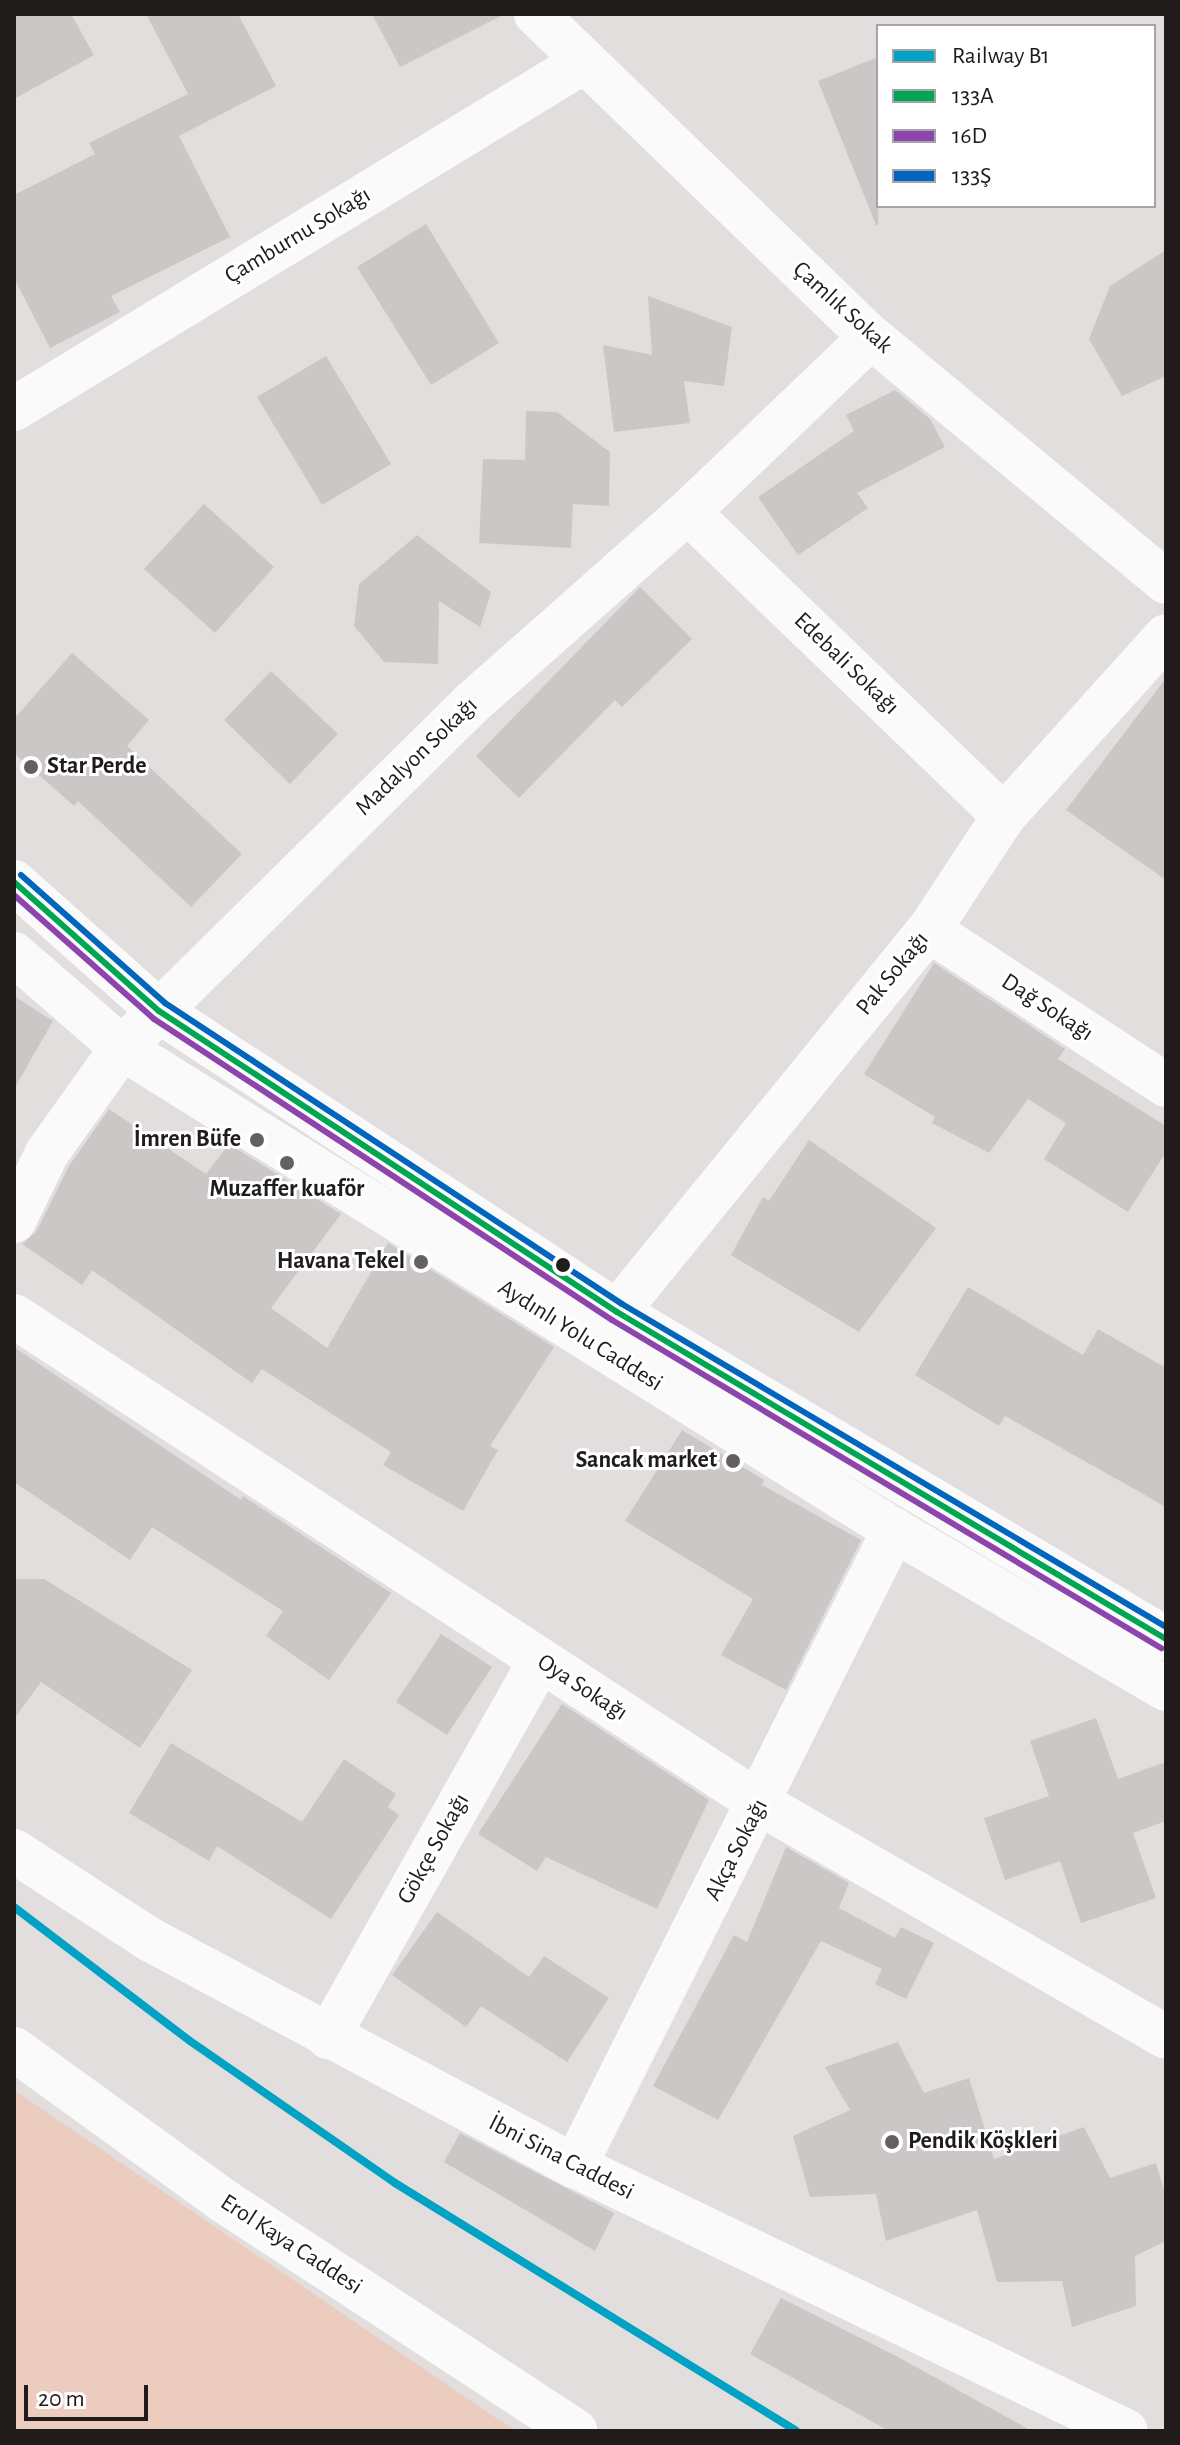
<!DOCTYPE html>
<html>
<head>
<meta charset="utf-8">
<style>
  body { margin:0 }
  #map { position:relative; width:1180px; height:2445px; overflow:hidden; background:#e2dedd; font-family:"Alegreya Sans",sans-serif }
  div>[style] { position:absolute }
  .green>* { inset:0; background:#ecccbf }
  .building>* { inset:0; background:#cac7c6 }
  .minor>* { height:44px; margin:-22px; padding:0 22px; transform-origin:22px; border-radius:22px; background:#fbfafa }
  .major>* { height:44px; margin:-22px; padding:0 22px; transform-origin:22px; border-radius:22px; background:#fbfafa }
  .bus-1>* { height:6px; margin:-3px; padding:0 3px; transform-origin:3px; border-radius:3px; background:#00a651 }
  .bus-2>* { height:6px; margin:-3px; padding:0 3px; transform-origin:3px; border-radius:3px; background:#8e44ad }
  .bus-3>* { height:6px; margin:-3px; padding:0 3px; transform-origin:3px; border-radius:3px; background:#0065bd }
  .rail-1>* { height:8px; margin:-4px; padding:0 4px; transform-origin:4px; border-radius:4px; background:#02a2c5 }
  .dots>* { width:22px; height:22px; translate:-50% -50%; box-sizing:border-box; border:4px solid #fff; border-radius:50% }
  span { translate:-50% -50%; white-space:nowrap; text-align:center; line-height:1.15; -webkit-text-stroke:6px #fff; paint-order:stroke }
  .street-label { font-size:24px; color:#1f1c1b }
  .poi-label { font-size:24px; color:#1f1c1b; font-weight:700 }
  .left { translate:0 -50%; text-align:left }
  .right { translate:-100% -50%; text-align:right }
  .frame { position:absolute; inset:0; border:16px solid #1f1c1b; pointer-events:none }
  .legend { position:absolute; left:876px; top:24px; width:280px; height:184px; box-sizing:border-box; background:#fff; border:2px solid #a5a4a4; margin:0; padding:10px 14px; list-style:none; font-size:24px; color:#1f1c1b }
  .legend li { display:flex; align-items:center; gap:16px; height:40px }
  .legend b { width:40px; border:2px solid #a5a4a4 }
  .scale { position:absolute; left:24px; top:2385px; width:124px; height:36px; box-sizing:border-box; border:4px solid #1f1c1b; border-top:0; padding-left:10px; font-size:24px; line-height:28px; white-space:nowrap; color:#1f1c1b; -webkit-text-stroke:6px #fff; paint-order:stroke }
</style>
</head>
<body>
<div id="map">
  <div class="green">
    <div style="clip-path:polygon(14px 2090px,499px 2420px,517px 2431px,14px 2431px)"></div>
  </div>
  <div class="building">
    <div style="clip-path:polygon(14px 14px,71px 14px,94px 55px,14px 99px)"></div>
    <div style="clip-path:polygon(146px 14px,238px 14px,276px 86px,179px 136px,230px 237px,111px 296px,120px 312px,50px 348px,14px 278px,14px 195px,95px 154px,89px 143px,188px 94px)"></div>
    <div style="clip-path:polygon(372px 14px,505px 14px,400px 67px)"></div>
    <div style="clip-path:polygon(878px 57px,878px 225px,876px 225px,818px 81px)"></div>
    <div style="clip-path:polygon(426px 224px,499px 343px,431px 385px,357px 267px)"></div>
    <div style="clip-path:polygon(1166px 250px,1166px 376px,1122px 396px,1089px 339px,1110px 286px)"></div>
    <div style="clip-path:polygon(648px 296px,732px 327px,724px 386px,684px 381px,690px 423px,614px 432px,603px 345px,652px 355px)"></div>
    <div style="clip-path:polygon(326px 356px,391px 464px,322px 505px,257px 397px)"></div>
    <div style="clip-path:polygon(895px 390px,930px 419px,945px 447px,857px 493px,868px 508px,798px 555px,758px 497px,854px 431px,846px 415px)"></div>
    <div style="clip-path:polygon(526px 411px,557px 412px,610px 452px,609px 506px,573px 504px,571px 548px,479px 543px,483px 459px,525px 460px)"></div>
    <div style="clip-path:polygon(204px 504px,274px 567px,215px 633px,144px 569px)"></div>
    <div style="clip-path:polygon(417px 535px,491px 592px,480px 627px,439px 601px,438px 664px,384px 662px,354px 626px,359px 584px)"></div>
    <div style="clip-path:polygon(640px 587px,692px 639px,622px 707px,615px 700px,519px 798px,476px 756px)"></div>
    <div style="clip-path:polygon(72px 653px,149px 720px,127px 746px,242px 854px,191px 907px,78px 801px,74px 806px,14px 753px,14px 719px)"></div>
    <div style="clip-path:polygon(271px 671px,338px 734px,290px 784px,224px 720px)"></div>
    <div style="clip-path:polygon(1166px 678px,1166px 880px,1066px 810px)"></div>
    <div style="clip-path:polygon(934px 963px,1065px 1049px,1058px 1059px,1166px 1126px,1166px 1152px,1128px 1212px,1044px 1159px,1066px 1123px,1028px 1099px,989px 1153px,932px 1123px,935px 1117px,864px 1074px)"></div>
    <div style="clip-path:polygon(14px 996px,53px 1021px,14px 1089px)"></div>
    <div style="clip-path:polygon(109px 1109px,206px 1174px,229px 1144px,341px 1214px,271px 1308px,327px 1348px,388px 1243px,554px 1347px,490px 1446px,498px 1450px,463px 1511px,383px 1465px,391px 1452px,262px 1369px,252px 1383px,92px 1270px,82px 1285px,22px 1244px,36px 1232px,69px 1166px)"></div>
    <div style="clip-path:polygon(809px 1140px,936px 1228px,859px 1332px,731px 1255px,763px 1197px,769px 1201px)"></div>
    <div style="clip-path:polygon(968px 1287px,1083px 1355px,1098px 1329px,1166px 1368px,1166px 1507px,1005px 1416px,999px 1426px,915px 1375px)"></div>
    <div style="clip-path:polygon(14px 1347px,241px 1500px,243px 1496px,391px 1593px,329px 1680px,266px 1636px,283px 1611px,152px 1527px,130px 1560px,14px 1482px)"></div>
    <div style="clip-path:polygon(682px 1430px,764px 1480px,762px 1485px,861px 1540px,786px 1690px,721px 1655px,753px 1599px,625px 1521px)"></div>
    <div style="clip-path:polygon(14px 1579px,44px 1579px,192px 1670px,140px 1748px,41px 1682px,14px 1719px)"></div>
    <div style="clip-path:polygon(441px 1634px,492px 1667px,447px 1735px,396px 1702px)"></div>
    <div style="clip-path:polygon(562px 1704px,709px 1800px,657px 1909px,546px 1857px,537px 1871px,478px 1834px)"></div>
    <div style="clip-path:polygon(1096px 1718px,1118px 1779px,1166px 1762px,1166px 1821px,1133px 1833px,1156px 1898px,1081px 1923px,1060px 1861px,1005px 1880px,984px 1818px,1049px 1796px,1030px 1741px)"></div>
    <div style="clip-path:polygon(171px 1743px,302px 1822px,344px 1759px,396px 1794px,388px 1807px,399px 1815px,331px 1919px,217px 1846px,209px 1861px,129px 1813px)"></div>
    <div style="clip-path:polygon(786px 1847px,849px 1883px,839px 1908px,895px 1938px,901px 1927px,934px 1943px,906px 1999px,875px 1984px,882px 1969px,821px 1941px,718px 2120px,653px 2086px,734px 1935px,747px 1942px)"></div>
    <div style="clip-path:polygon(437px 1912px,529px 1977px,544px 1956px,609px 1998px,567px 2062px,481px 2006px,466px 2027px,392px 1975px)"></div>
    <div style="clip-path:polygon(898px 2042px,924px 2093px,969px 2078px,994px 2159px,1084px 2127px,1110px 2178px,1156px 2163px,1166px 2197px,1166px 2241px,1135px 2256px,1136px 2306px,1072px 2327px,1062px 2281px,997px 2282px,977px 2210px,886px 2241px,876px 2194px,810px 2197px,793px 2136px,850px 2110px,825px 2067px)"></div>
    <div style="clip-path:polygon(460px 2133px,614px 2213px,595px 2251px,444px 2162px)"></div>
    <div style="clip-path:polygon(781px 2298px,894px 2355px,1032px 2431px,889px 2431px,750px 2354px)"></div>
  </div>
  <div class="minor">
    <div style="left:536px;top:14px;width:465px;rotate:44deg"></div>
    <div style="left:871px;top:337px;width:383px;rotate:39.7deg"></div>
    <div style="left:14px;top:409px;width:665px;rotate:-31.35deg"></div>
    <div style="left:688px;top:512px;width:438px;rotate:43.9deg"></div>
    <div style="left:929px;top:930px;width:283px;rotate:33.2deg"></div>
    <div style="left:14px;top:1221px;width:76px;rotate:-64.1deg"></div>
    <div style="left:47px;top:1153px;width:129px;rotate:-54.5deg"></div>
    <div style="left:122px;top:1048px;width:493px;rotate:-44.6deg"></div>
    <div style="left:473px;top:702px;width:287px;rotate:-41.5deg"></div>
    <div style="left:688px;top:512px;width:253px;rotate:-43.7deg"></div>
    <div style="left:617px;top:1312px;width:493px;rotate:-50.8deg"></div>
    <div style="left:929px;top:930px;width:136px;rotate:-56.7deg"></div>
    <div style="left:1004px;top:816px;width:242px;rotate:-48deg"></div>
    <div style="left:14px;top:1316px;width:892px;rotate:33.16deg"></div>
    <div style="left:761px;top:1804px;width:467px;rotate:29.9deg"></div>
    <div style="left:14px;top:1851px;width:161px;rotate:33.1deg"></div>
    <div style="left:149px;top:1939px;width:483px;rotate:28.1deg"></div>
    <div style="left:575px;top:2166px;width:611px;rotate:25.68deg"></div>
    <div style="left:328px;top:2037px;width:432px;rotate:-60.6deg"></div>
    <div style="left:14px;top:2049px;width:259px;rotate:35.9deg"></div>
    <div style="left:224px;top:2201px;width:420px;rotate:33.2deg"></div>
    <div style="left:575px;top:2166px;width:712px;rotate:-63.36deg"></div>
  </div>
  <div class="major">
    <div style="left:14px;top:882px;width:194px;rotate:41.7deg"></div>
    <div style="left:159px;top:1011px;width:548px;rotate:33.31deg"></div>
    <div style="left:617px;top:1312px;width:639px;rotate:30.78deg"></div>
    <div style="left:14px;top:954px;width:143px;rotate:41deg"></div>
    <div style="left:122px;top:1048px;width:910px;rotate:31.98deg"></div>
    <div style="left:894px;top:1530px;width:315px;rotate:30.3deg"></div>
  </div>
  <div class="bus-1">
    <div style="left:14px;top:882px;width:194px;rotate:41.7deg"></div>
    <div style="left:159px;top:1011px;width:548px;rotate:33.31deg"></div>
    <div style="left:617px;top:1312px;width:639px;rotate:30.78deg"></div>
  </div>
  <div class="bus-2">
    <div style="left:14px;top:895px;width:187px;rotate:41.5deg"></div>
    <div style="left:154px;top:1019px;width:548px;rotate:33.31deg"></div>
    <div style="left:612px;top:1320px;width:640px;rotate:30.86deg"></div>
  </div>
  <div class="bus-3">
    <div style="left:21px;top:875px;width:193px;rotate:41.6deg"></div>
    <div style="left:165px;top:1003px;width:547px;rotate:33.37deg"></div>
    <div style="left:622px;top:1304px;width:633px;rotate:30.7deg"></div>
  </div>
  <div class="rail-1">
    <div style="left:14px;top:1907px;width:221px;rotate:37.3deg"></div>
    <div style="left:190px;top:2041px;width:249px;rotate:34.7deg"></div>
    <div style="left:395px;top:2183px;width:471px;rotate:31.7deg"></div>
  </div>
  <div class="dots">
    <div style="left:31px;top:767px;background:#63605f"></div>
    <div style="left:257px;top:1140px;background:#63605f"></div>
    <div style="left:287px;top:1163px;background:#63605f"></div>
    <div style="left:421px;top:1262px;background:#63605f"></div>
    <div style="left:563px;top:1265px;background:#1f1c1b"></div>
    <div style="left:733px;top:1461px;background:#63605f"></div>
    <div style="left:892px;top:2142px;background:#63605f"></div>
  </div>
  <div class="street-label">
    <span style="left:298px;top:236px;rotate:-31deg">Çamburnu Sokağı</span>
    <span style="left:842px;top:308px;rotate:42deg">Çamlık Sokak</span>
    <span style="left:846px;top:664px;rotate:44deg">Edebali Sokağı</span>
    <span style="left:417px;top:757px;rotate:-44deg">Madalyon Sokağı</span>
    <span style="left:893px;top:974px;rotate:-51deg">Pak Sokağı</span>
    <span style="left:1047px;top:1008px;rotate:33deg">Dağ Sokağı</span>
    <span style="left:580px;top:1336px;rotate:32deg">Aydınlı Yolu Caddesi</span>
    <span style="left:582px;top:1688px;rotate:33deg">Oya Sokağı</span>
    <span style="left:434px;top:1849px;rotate:-61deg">Gökçe Sokağı</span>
    <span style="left:737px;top:1850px;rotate:-63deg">Akça Sokağı</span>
    <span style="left:561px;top:2158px;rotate:27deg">İbni Sina Caddesi</span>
    <span style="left:291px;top:2245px;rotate:33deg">Erol Kaya Caddesi</span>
  </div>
  <div class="poi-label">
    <span class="left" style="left:47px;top:767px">Star Perde</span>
    <span class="right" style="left:241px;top:1140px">İmren Büfe</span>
    <span style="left:287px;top:1190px">Muzaffer kuaför</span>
    <span class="right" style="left:405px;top:1262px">Havana Tekel</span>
    <span class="right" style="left:717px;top:1461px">Sancak market</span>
    <span class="left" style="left:908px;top:2142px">Pendik Köşkleri</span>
  </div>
  <div class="frame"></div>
  <ul class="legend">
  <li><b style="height:10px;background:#02a2c5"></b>Railway B1</li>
  <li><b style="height:10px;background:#00a651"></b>133A</li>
  <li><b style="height:10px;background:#8e44ad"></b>16D</li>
  <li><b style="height:10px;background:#0065bd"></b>133Ş</li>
  </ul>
  <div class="scale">20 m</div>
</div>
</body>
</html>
